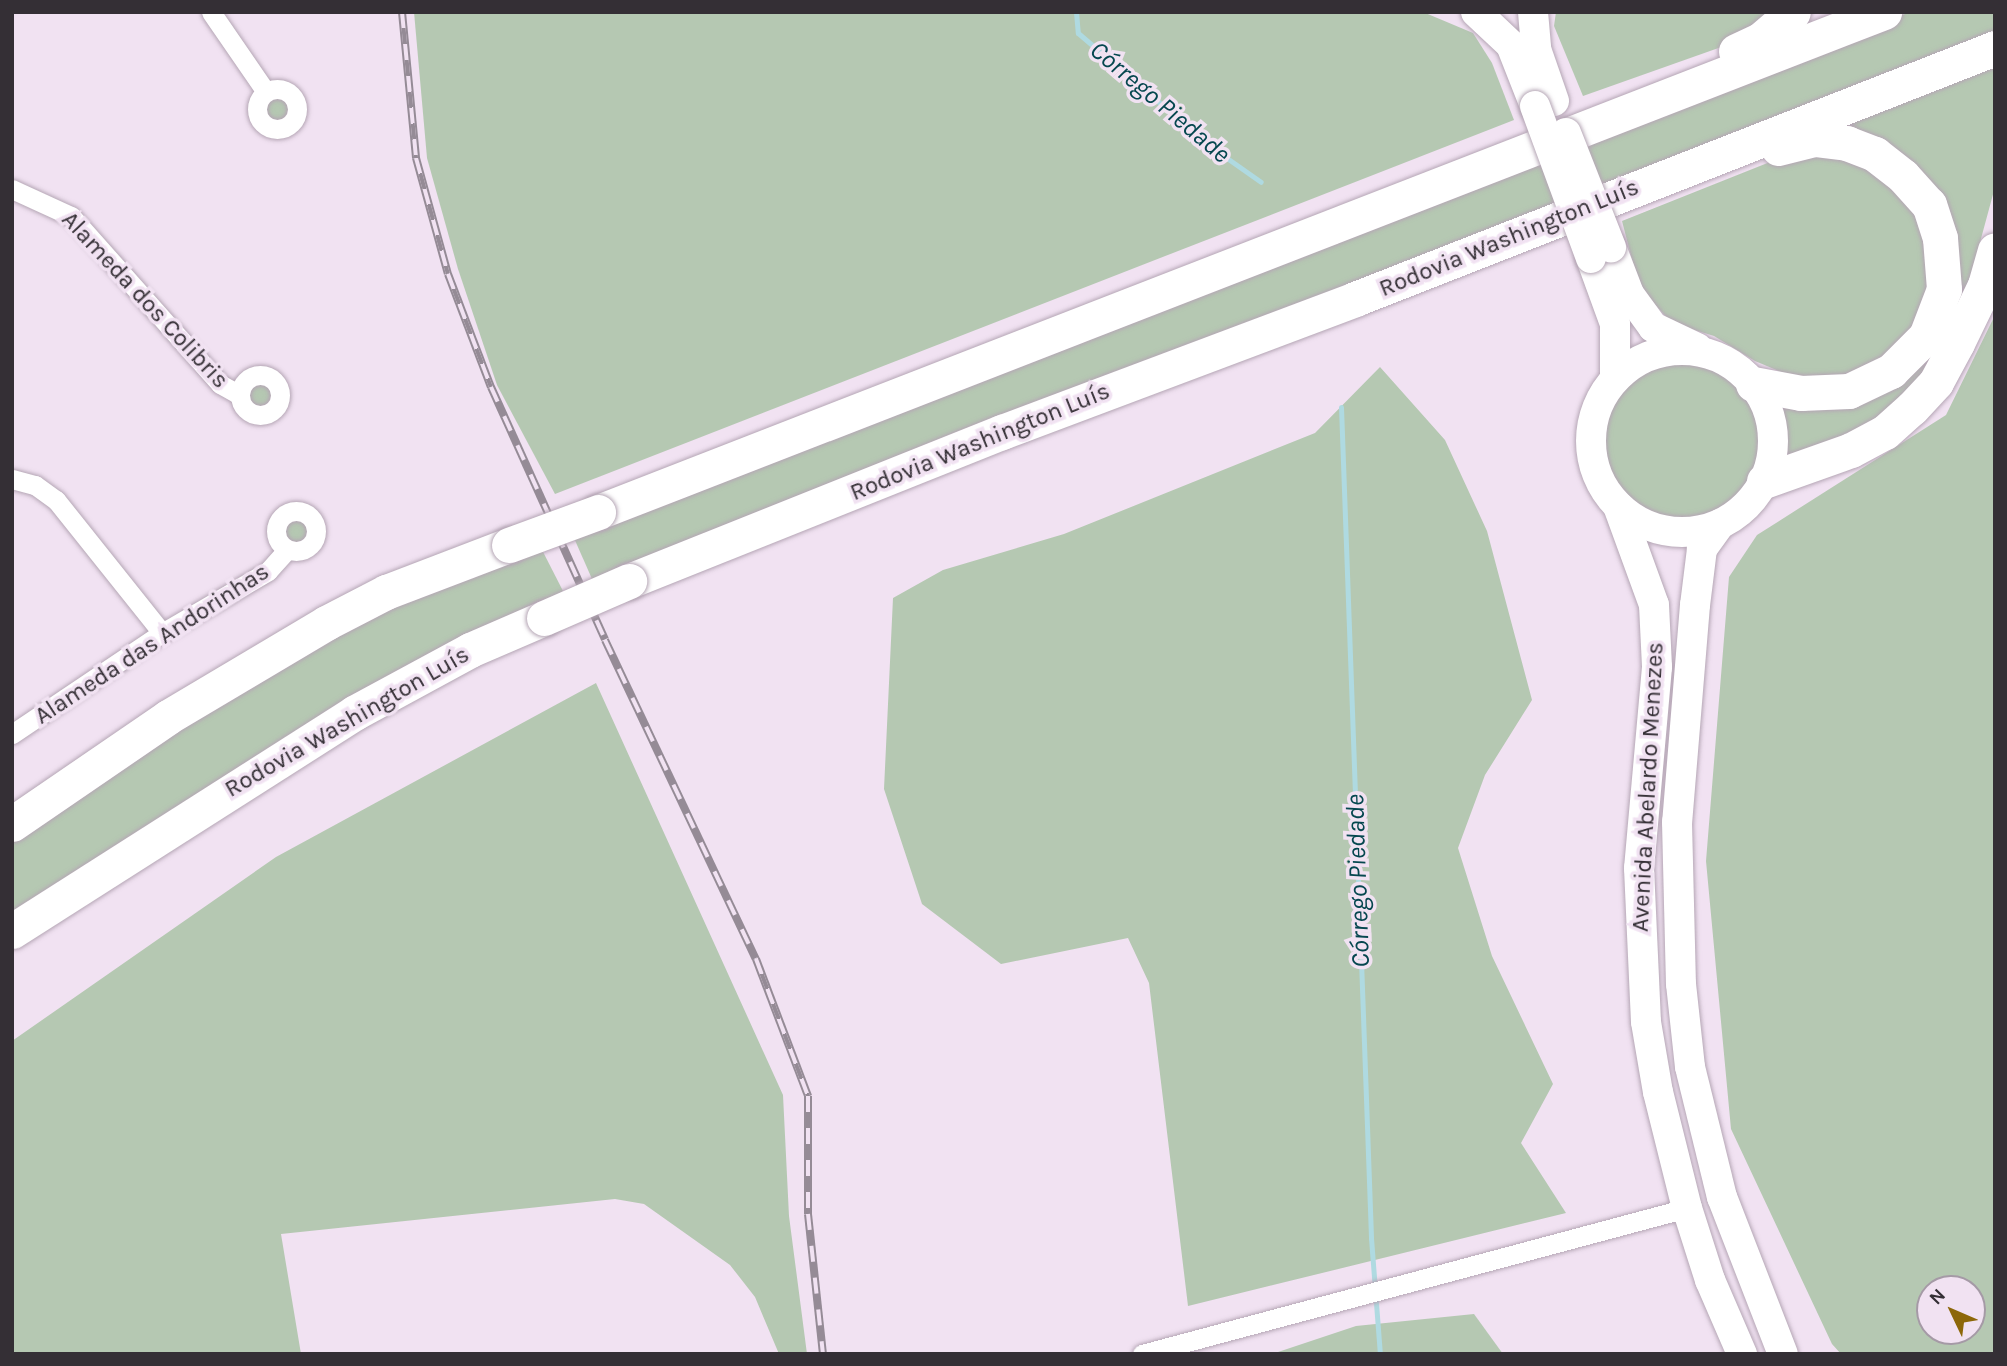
<!DOCTYPE html>
<html>
<head>
<meta charset="utf-8">
<style>
  body { margin:0 }
  #map { position:relative; width:2007px; height:1366px; overflow:hidden; background:#f1e2f2; font-family:Karla,sans-serif }
  div>[style] { position:absolute }
  .green>* { inset:0; background:#b5c8b2 }
  .round { border-radius:50% }
  .stream>* { height:5px; margin:-2.5px; padding:0 2.5px; transform-origin:2.5px; border-radius:2.5px; background:#afdae1 }
  .roads { filter:drop-shadow(0 0 2px #b5a6b5) drop-shadow(0 0 2px #b5a6b5) }
  .street>* { height:19px; margin:-9.5px; padding:0 9.5px; transform-origin:9.5px; border-radius:9.5px; background:#fff }
  .street>.ring { margin:-9.5px; padding:0; box-sizing:content-box; background:none; border:19px solid #fff; border-radius:50% }
  .primary>* { height:30px; margin:-15px; padding:0 15px; transform-origin:15px; border-radius:15px; background:#fff }
  .primary>.ring { margin:-15px; padding:0; box-sizing:content-box; background:none; border:30px solid #fff; border-radius:50% }
  .highway>* { height:35px; margin:-17.5px; padding:0 17.5px; transform-origin:17.5px; border-radius:17.5px; background:#fff }
  .rail>* { height:8px; margin-top:-4px; transform-origin:0; background:repeating-linear-gradient(90deg,#f1e2f2 0 16px,#958b96 0 32px); box-sizing:border-box; border-block:2px solid #958b96 }
  .bridges { filter:drop-shadow(0 0 2px #b5a6b5) drop-shadow(0 0 2px #b5a6b5) }
  .primary-bridge>* { height:30px; margin:-15px; padding:0 15px; transform-origin:15px; border-radius:15px; background:#fff }
  .highway-bridge>* { height:35px; margin:-17.5px; padding:0 17.5px; transform-origin:17.5px; border-radius:17.5px; background:#fff }
  span { translate:-50% -50%; white-space:nowrap; text-align:center; line-height:1.15; -webkit-text-stroke:7px #f1e2f2; paint-order:stroke }
  .street-label { font-size:24px; color:#342f35 }
  .water-label { font-size:26px; color:#05474f; font-style:italic }
  .frame { position:absolute; inset:0; border:14px solid #342f35; pointer-events:none }
  .north { position:absolute; left:1916px; top:1275px; width:70px; height:70px; box-sizing:border-box; background:#f1e2f2; border:2px solid #a59aa6; border-radius:50%; rotate:314deg; font-size:19px; font-weight:700; line-height:28px; text-align:center; color:#342f35 }
  .north::after { content:''; display:block; margin:auto; width:24px; height:32px; background:#8d6709; clip-path:polygon(50% 0,100% 100%,50% 72%,0 100%) }
</style>
</head>
<body>
<div id="map">
  <div class="green">
    <div style="clip-path:polygon(414px 12px,1423px 12px,1473px 33px,1492px 63px,1514px 120px,555px 494px,497px 385px,458px 269px,427px 158px)"></div>
    <div style="clip-path:polygon(1556px 12px,1784px 12px,1758px 34px,1583px 96px,1554px 26px)"></div>
    <div style="clip-path:polygon(1910px 12px,1995px 12px,1995px 35px,592px 579px,574px 538px)"></div>
    <div style="clip-path:polygon(1995px 61px,1995px 187px,1953px 342px,1883px 428px,1774px 465px,1776px 425px,1765px 395px,1802px 399px,1931px 337px,1934px 202px,1816px 130px)"></div>
    <div class="round" style="left:266px;top:98px;width:22px;height:22px"></div>
    <div style="clip-path:polygon(1800px 150px,1868px 163px,1919px 211px,1930px 287px,1913px 332px,1883px 361px,1847px 378px,1800px 380px,1755px 361px,1714px 336px,1672px 323px,1639px 287px,1622px 221px)"></div>
    <div style="clip-path:polygon(evenodd,1995px 315px,1995px 1354px,1841px 1354px,1832px 1344px,1731px 1129px,1706px 861px,1729px 577px,1757px 535px,1946px 415px,1995px 315px,1930px 1289px,1972px 1289px,1972px 1331px,1930px 1331px,1930px 1289px)"></div>
    <div class="round" style="left:1599px;top:358px;width:166px;height:166px"></div>
    <div style="clip-path:polygon(1380px 367px,1445px 440px,1487px 531px,1532px 700px,1485px 775px,1458px 848px,1492px 956px,1553px 1084px,1521px 1143px,1566px 1213px,1188px 1306px,1149px 983px,1128px 938px,1001px 964px,922px 904px,884px 789px,893px 598px,943px 570px,1064px 534px,1315px 433px)"></div>
    <div class="round" style="left:249px;top:384px;width:22px;height:22px"></div>
    <div class="round" style="left:285px;top:520px;width:22px;height:22px"></div>
    <div style="clip-path:polygon(539px 544px,563px 591px,12px 919px,12px 835px,310px 644px)"></div>
    <div style="clip-path:polygon(596px 683px,783px 1095px,789px 1216px,807px 1354px,779px 1354px,755px 1297px,730px 1265px,644px 1204px,615px 1199px,281px 1234px,301px 1354px,14px 1354px,12px 1041px,276px 857px)"></div>
    <div style="clip-path:polygon(1474px 1314px,1503px 1354px,1272px 1354px,1356px 1326px)"></div>
  </div>
  <div class="stream">
    <div style="left:1076px;top:12px;width:21px;rotate:85deg"></div>
    <div style="left:1078px;top:33px;width:179px;rotate:40.5deg"></div>
    <div style="left:1214px;top:149px;width:57px;rotate:35.1deg"></div>
    <div style="left:1341px;top:407px;width:832px;rotate:87.93deg"></div>
    <div style="left:1371px;top:1238px;width:116px;rotate:85.6deg"></div>
  </div>
  <div class="roads">
    <div class="street">
      <div style="left:211px;top:12px;width:97px;rotate:55.5deg"></div>
      <div class="ring" style="left:257px;top:89px;width:21px;height:21px"></div>
      <div style="left:12px;top:189px;width:65px;rotate:24.6deg"></div>
      <div style="left:71px;top:216px;width:225px;rotate:48.4deg"></div>
      <div style="left:220px;top:384px;width:23px;rotate:29deg"></div>
      <div class="ring" style="left:240px;top:375px;width:21px;height:21px"></div>
      <div style="left:12px;top:479px;width:24px;rotate:15deg"></div>
      <div style="left:35px;top:485px;width:26px;rotate:36deg"></div>
      <div style="left:56px;top:500px;width:170px;rotate:51.4deg"></div>
      <div class="ring" style="left:276px;top:511px;width:21px;height:21px"></div>
      <div style="left:12px;top:734px;width:181px;rotate:-34deg"></div>
      <div style="left:162px;top:633px;width:123px;rotate:-30.3deg"></div>
      <div style="left:268px;top:571px;width:28px;rotate:-48deg"></div>
      <div style="left:1142px;top:1354px;width:564px;rotate:-15deg"></div>
    </div>
    <div class="primary">
      <div style="left:1476px;top:12px;width:48px;rotate:43.3deg"></div>
      <div style="left:1511px;top:45px;width:66px;rotate:68.5deg"></div>
      <div style="left:1533px;top:12px;width:37px;rotate:85deg"></div>
      <div style="left:1536px;top:49px;width:55px;rotate:70.9deg"></div>
      <div style="left:1611px;top:247px;width:50px;rotate:69deg"></div>
      <div style="left:1629px;top:294px;width:41px;rotate:54deg"></div>
      <div style="left:1653px;top:327px;width:49px;rotate:25.5deg"></div>
      <div style="left:1591px;top:258px;width:70px;rotate:70deg"></div>
      <div style="left:1615px;top:324px;width:55px;rotate:90deg"></div>
      <div class="ring" style="left:1591px;top:350px;width:152px;height:152px"></div>
      <div style="left:1618px;top:506px;width:105px;rotate:70deg"></div>
      <div style="left:1654px;top:605px;width:62px;rotate:87.2deg"></div>
      <div style="left:1657px;top:667px;width:202px;rotate:95.1deg"></div>
      <div style="left:1639px;top:868px;width:154px;rotate:87.4deg"></div>
      <div style="left:1646px;top:1022px;width:71px;rotate:80.3deg"></div>
      <div style="left:1658px;top:1092px;width:120px;rotate:76deg"></div>
      <div style="left:1687px;top:1208px;width:76px;rotate:72.3deg"></div>
      <div style="left:1710px;top:1280px;width:81px;rotate:66.6deg"></div>
      <div style="left:1720px;top:524px;width:31px;rotate:126deg"></div>
      <div style="left:1702px;top:549px;width:56px;rotate:97.1deg"></div>
      <div style="left:1695px;top:605px;width:218px;rotate:94.7deg"></div>
      <div style="left:1677px;top:822px;width:162px;rotate:88.6deg"></div>
      <div style="left:1681px;top:984px;width:83px;rotate:83.8deg"></div>
      <div style="left:1690px;top:1067px;width:134px;rotate:76.2deg"></div>
      <div style="left:1722px;top:1197px;width:168px;rotate:68.8deg"></div>
    </div>
    <div class="highway">
      <div style="left:1736px;top:51px;width:26px;rotate:-25deg"></div>
      <div style="left:1760px;top:40px;width:43px;rotate:-40.3deg"></div>
      <div style="left:1753px;top:384px;width:49px;rotate:10.6deg"></div>
      <div style="left:1801px;top:393px;width:48px;rotate:-2.4deg"></div>
      <div style="left:1849px;top:391px;width:47px;rotate:-25.5deg"></div>
      <div style="left:1891px;top:371px;width:49px;rotate:-45deg"></div>
      <div style="left:1926px;top:336px;width:50px;rotate:-69deg"></div>
      <div style="left:1944px;top:289px;width:51px;rotate:-94.5deg"></div>
      <div style="left:1940px;top:238px;width:35px;rotate:-108deg"></div>
      <div style="left:1929px;top:205px;width:39px;rotate:-132deg"></div>
      <div style="left:1903px;top:176px;width:36px;rotate:-142deg"></div>
      <div style="left:1875px;top:154px;width:30px;rotate:-159deg"></div>
      <div style="left:1847px;top:143px;width:33px;rotate:-173deg"></div>
      <div style="left:1814px;top:139px;width:37px;rotate:166deg"></div>
      <div style="left:1764px;top:481px;width:92px;rotate:-19.6deg"></div>
      <div style="left:1851px;top:450px;width:38px;rotate:-28deg"></div>
      <div style="left:1885px;top:432px;width:36px;rotate:-42deg"></div>
      <div style="left:1912px;top:408px;width:35px;rotate:-47deg"></div>
      <div style="left:1936px;top:382px;width:44px;rotate:-61.7deg"></div>
      <div style="left:1957px;top:343px;width:64px;rotate:-64.2deg"></div>
      <div style="left:1985px;top:285px;width:36px;rotate:-74deg"></div>
      <div style="left:598px;top:512px;width:1380px;rotate:-21.25deg"></div>
      <div style="left:629px;top:581px;width:402px;rotate:-21.8deg"></div>
      <div style="left:1002px;top:432px;width:377px;rotate:-20.6deg"></div>
      <div style="left:1355px;top:299px;width:687px;rotate:-21.41deg"></div>
      <div style="left:12px;top:824px;width:189px;rotate:-34.4deg"></div>
      <div style="left:168px;top:717px;width:184px;rotate:-30.7deg"></div>
      <div style="left:326px;top:623px;width:68px;rotate:-27.3deg"></div>
      <div style="left:386px;top:592px;width:132px;rotate:-20.9deg"></div>
      <div style="left:12px;top:931px;width:406px;rotate:-32.5deg"></div>
      <div style="left:354px;top:713px;width:132px;rotate:-28.5deg"></div>
      <div style="left:470px;top:650px;width:81px;rotate:-23.4deg"></div>
    </div>
  </div>
  <div class="rail">
    <div style="left:402px;top:12px;width:147px;rotate:84.5deg"></div>
    <div style="left:416px;top:158px;width:120px;rotate:74.6deg"></div>
    <div style="left:448px;top:274px;width:121px;rotate:69.2deg"></div>
    <div style="left:491px;top:387px;width:277px;rotate:65.7deg"></div>
    <div style="left:605px;top:640px;width:353px;rotate:64.7deg"></div>
    <div style="left:756px;top:959px;width:147px;rotate:69.2deg"></div>
    <div style="left:808px;top:1096px;width:118px;rotate:90deg"></div>
    <div style="left:808px;top:1214px;width:141px;rotate:83.9deg"></div>
  </div>
  <div class="bridges">
    <div class="primary-bridge">
      <div style="left:1535px;top:106px;width:162px;rotate:69.8deg"></div>
      <div style="left:1566px;top:133px;width:123px;rotate:68.5deg"></div>
    </div>
    <div class="highway-bridge">
      <div style="left:509px;top:545px;width:95px;rotate:-20.3deg"></div>
      <div style="left:544px;top:618px;width:93px;rotate:-23.5deg"></div>
    </div>
  </div>
  <div class="street-label">
    <span style="left:1509px;top:238px;rotate:-22deg">Rodovia Washington Luís</span>
    <span style="left:145px;top:300px;rotate:47deg">Alameda dos Colibris</span>
    <span style="left:980px;top:442px;rotate:-22deg">Rodovia Washington Luís</span>
    <span style="left:152px;top:644px;rotate:-33deg">Alameda das Andorinhas</span>
    <span style="left:347px;top:722px;rotate:-30deg">Rodovia Washington Luís</span>
    <span style="left:1648px;top:787px;rotate:-87deg">Avenida Abelardo Menezes</span>
  </div>
  <div class="water-label">
    <span style="left:1160px;top:102px;rotate:40deg">Córrego Piedade</span>
    <span style="left:1358px;top:881px;rotate:-92deg">Córrego Piedade</span>
  </div>
  <div class="frame"></div>
  <div class="north">N</div>
</div>
</body>
</html>
